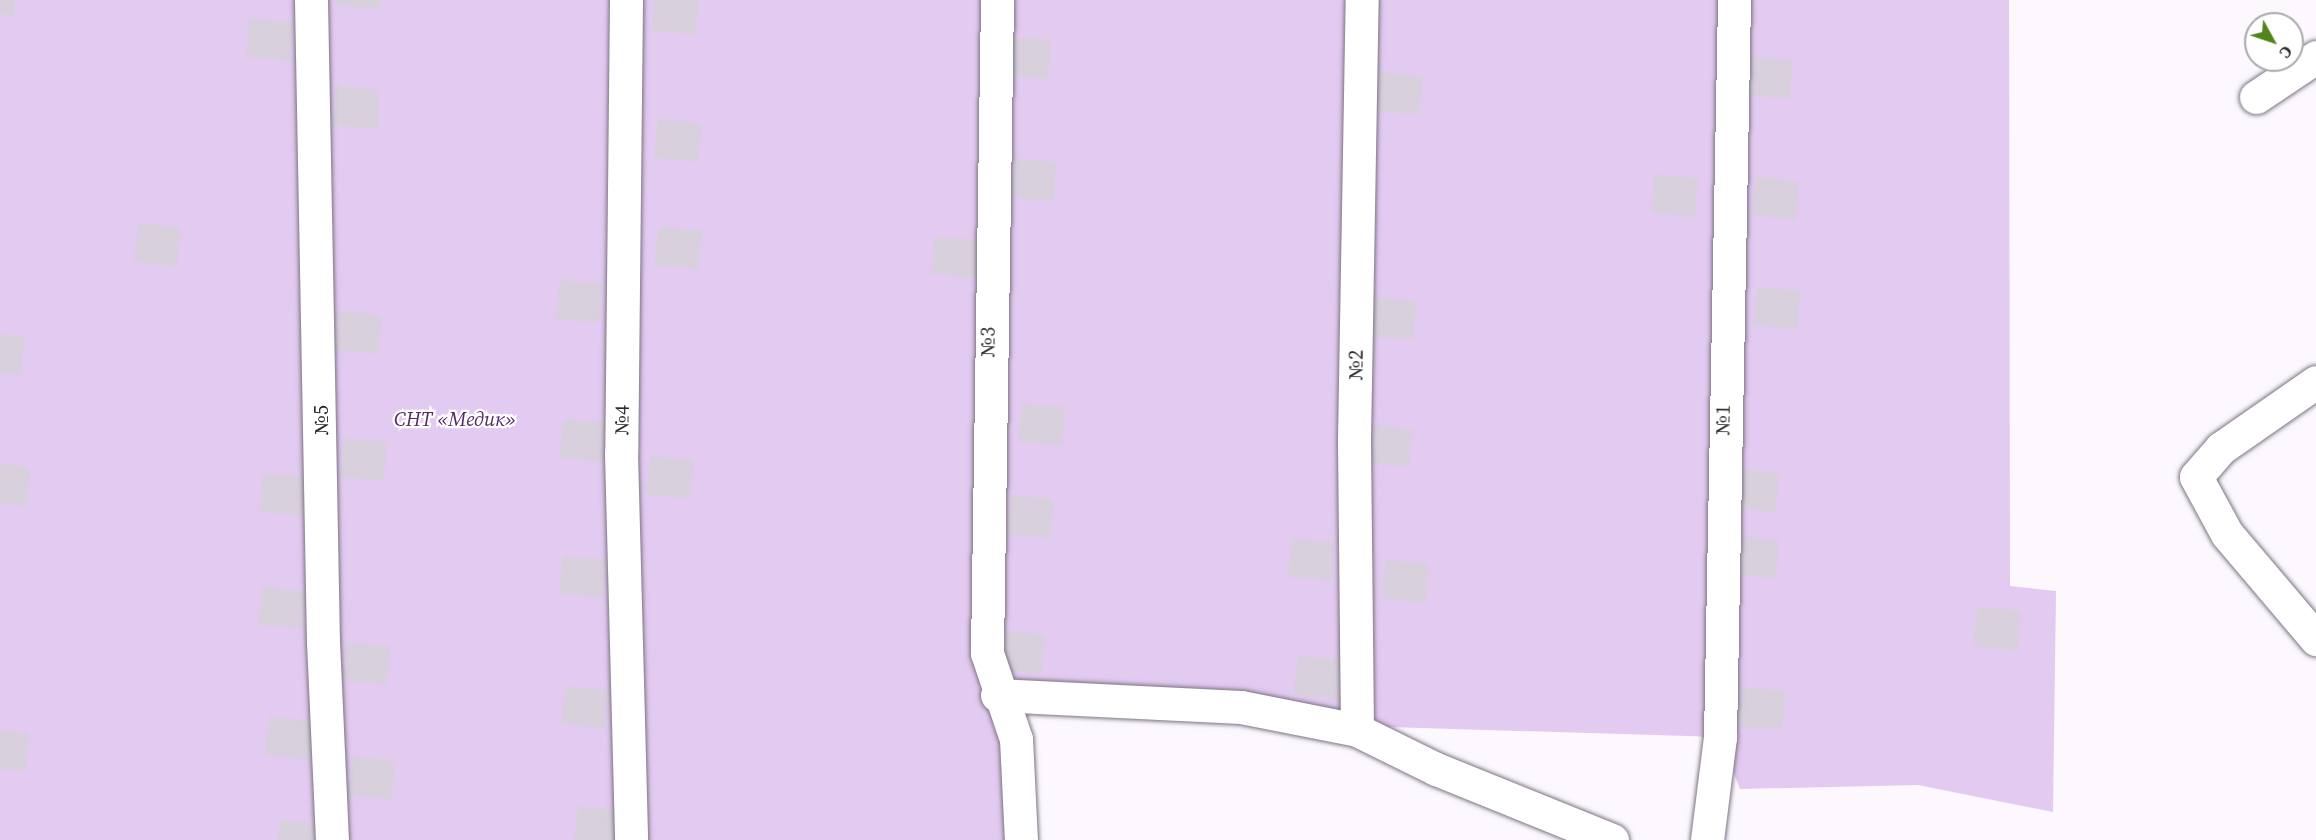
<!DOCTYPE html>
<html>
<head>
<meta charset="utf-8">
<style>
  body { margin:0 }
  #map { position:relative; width:2316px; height:840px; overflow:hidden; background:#fcf8fe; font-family:"Source Serif 4",serif }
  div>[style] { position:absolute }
  .green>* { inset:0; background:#e2caf1 }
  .building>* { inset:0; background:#d9d0de }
  .roads { filter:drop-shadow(0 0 2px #7e7583) drop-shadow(0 0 2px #7e7583) }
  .minor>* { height:33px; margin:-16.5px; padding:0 16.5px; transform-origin:16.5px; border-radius:16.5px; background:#fff }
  span { translate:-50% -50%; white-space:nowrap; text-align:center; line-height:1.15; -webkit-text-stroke:4.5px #fff; paint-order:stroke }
  .street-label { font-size:20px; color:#2c282e }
  .park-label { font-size:20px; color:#532c68; font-style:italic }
  .north { position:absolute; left:2244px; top:12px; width:60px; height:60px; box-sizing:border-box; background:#fff; border:2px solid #aba9ab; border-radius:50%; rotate:130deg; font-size:16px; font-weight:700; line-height:24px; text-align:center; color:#2c282e }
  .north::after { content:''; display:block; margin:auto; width:21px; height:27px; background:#51851b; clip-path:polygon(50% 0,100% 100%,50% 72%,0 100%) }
</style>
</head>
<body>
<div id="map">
  <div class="green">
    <div style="clip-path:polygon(0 0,2009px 0,2010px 586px,2056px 591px,2053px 812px,1918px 785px,1740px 789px,1720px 737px,1389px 727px,1188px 688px,1052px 703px,1010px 682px,1029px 840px,0 840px)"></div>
  </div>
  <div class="building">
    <div style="clip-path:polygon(0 0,15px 0,14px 16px,0 14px)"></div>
    <div style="clip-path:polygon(336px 0,380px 0,379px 9px,335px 5px)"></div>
    <div style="clip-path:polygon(654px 0,698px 0,696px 35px,651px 30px)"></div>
    <div style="clip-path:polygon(250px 18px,293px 22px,290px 61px,246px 57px)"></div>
    <div style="clip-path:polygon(1009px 36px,1051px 40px,1048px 79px,1004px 75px)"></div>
    <div style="clip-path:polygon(1749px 56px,1793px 60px,1789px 99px,1745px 95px)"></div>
    <div style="clip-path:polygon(1380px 72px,1423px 76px,1419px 115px,1375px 111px)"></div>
    <div style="clip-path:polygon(336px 86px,379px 90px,377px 129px,332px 125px)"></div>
    <div style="clip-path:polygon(658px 119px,702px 123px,698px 162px,654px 158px)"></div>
    <div style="clip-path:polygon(1014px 158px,1056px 162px,1053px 201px,1009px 197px)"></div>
    <div style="clip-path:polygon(1655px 174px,1698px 178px,1695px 217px,1651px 213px)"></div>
    <div style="clip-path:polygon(1756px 177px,1799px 181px,1796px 220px,1751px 215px)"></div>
    <div style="clip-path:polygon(138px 223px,181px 228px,177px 266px,134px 262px)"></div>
    <div style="clip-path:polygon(659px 226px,702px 230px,698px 269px,654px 265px)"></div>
    <div style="clip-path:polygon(935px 236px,978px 240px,975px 278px,931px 274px)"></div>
    <div style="clip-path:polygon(560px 280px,603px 285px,599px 323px,555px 319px)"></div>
    <div style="clip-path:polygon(1758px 287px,1800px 291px,1797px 330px,1753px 325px)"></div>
    <div style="clip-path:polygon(1373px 297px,1416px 301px,1413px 340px,1369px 336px)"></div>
    <div style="clip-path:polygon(339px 311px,382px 315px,379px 354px,334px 350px)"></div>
    <div style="clip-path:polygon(0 334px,24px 336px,21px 375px,0 373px)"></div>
    <div style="clip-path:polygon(1022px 403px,1065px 407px,1062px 446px,1018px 442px)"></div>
    <div style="clip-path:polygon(564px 419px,606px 423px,603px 462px,559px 458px)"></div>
    <div style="clip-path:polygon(1370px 424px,1413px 429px,1409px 467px,1365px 463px)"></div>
    <div style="clip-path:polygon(344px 438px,387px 442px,384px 481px,340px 477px)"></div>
    <div style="clip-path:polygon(651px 456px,694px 460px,690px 499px,646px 495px)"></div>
    <div style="clip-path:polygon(0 464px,30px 467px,27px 506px,0 503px)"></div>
    <div style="clip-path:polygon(1736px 469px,1779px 473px,1776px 512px,1732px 508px)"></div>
    <div style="clip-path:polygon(263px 473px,306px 477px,303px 516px,259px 512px)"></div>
    <div style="clip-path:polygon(1011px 495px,1054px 499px,1051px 538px,1006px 534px)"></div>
    <div style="clip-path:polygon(1736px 536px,1779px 540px,1776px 579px,1732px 574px)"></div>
    <div style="clip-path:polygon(1292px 538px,1335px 542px,1332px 581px,1288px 577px)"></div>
    <div style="clip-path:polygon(563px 555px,606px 559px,603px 598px,559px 594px)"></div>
    <div style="clip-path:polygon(1386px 560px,1429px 564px,1426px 603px,1381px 599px)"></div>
    <div style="clip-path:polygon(262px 586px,305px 591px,302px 629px,258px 625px)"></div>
    <div style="clip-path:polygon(1978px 607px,2021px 611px,2018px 650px,1973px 646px)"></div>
    <div style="clip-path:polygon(1002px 631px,1045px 635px,1042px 674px,998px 670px)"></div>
    <div style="clip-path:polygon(347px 642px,390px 646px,387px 685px,343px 681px)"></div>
    <div style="clip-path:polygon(1298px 656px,1341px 660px,1338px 699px,1293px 695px)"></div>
    <div style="clip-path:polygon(565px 686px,607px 690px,605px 729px,561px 724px)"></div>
    <div style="clip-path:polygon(1742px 687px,1785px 691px,1782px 730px,1738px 726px)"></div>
    <div style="clip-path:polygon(269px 716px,312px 721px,310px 760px,265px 755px)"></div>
    <div style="clip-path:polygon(0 730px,29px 733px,26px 772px,0 769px)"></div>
    <div style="clip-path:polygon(352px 756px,395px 761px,391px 799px,347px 795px)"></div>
    <div style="clip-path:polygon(578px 806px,621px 811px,619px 840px,574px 840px)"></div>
    <div style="clip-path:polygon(280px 820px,323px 824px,321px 840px,278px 840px)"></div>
  </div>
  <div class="roads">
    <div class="minor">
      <div style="left:311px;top:0;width:642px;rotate:88.93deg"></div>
      <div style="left:323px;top:642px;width:198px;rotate:87.4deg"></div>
      <div style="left:626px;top:0;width:453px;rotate:90.6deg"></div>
      <div style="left:621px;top:453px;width:387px;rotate:88.5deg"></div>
      <div style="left:997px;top:0;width:653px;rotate:90.88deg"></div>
      <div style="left:987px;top:653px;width:91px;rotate:71.4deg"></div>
      <div style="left:1016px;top:739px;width:101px;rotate:87.2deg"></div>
      <div style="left:2256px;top:97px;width:72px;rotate:-33.7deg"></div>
      <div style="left:2316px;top:382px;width:116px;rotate:145.2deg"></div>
      <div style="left:2221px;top:448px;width:38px;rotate:131deg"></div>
      <div style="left:2196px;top:477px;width:65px;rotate:61.5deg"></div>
      <div style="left:2227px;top:534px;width:138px;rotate:49.7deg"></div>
      <div style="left:997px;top:695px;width:244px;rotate:2.8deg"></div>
      <div style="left:1241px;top:707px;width:118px;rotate:11.2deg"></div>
      <div style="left:1357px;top:730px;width:88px;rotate:26.3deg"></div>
      <div style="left:1436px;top:769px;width:190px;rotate:22deg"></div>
      <div style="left:1357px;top:730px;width:291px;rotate:-90.6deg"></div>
      <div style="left:1354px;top:439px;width:439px;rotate:-89deg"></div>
      <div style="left:1707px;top:840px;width:104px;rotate:-82.8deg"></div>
      <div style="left:1720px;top:737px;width:737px;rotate:-88.91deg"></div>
    </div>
  </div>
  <div class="street-label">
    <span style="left:988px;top:342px;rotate:-89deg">№3</span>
    <span style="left:1356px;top:365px;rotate:-89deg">№2</span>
    <span style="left:321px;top:420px;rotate:-90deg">№5</span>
    <span style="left:622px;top:420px;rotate:-89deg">№4</span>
    <span style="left:1723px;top:420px;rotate:-89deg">№1</span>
  </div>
  <div class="park-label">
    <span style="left:455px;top:419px">СНТ «Медик»</span>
  </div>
  <div class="north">С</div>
</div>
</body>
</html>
